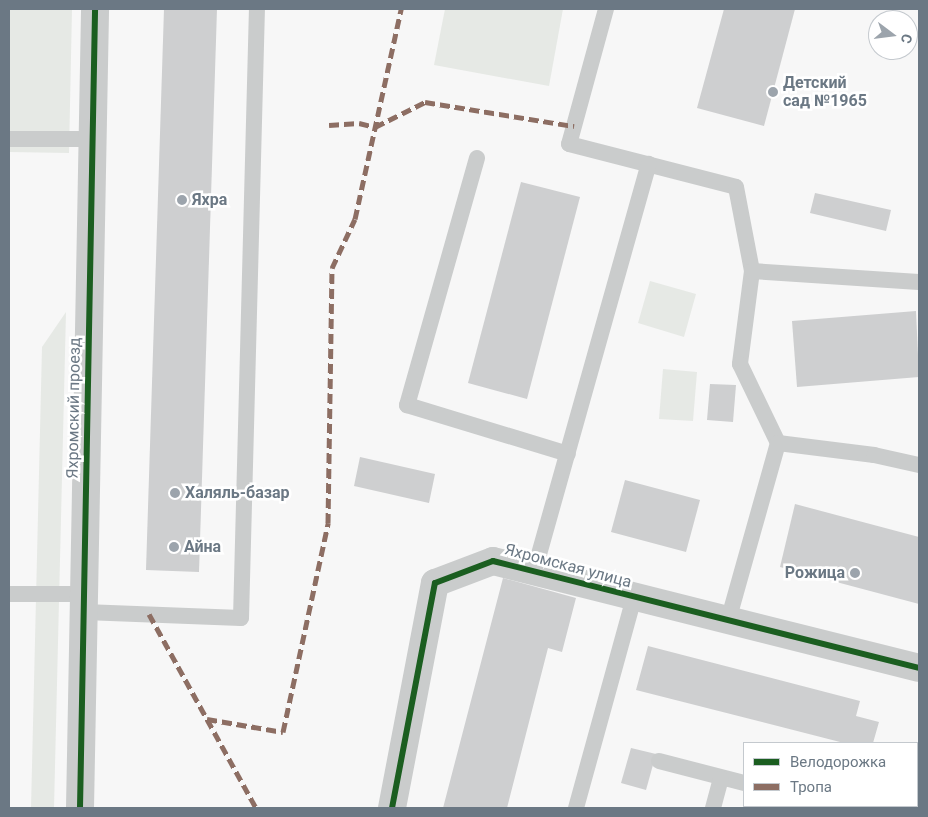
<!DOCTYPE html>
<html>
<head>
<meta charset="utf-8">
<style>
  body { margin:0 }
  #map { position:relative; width:928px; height:817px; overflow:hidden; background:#f7f7f7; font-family:Roboto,sans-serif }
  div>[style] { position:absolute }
  .green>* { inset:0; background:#e6e9e5 }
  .building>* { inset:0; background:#cecfd0 }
  .service>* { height:16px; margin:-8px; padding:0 8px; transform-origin:8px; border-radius:8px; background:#cacccc }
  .minor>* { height:28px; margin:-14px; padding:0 14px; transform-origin:14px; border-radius:14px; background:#cacccc }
  .tertiary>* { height:28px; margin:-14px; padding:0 14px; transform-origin:14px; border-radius:14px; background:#cacccc }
  .quiet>* { height:5px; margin-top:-2.5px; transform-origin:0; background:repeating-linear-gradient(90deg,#8d6e63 0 10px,transparent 0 15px) }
  .cycleway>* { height:6px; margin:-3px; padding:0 3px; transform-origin:3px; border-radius:3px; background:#1b5e20 }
  .dots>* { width:14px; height:14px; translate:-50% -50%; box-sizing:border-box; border:2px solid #fff; border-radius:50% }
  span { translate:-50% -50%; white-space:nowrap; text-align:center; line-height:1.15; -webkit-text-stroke:5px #fff; paint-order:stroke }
  .poi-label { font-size:16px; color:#6b7884; font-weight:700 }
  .left { translate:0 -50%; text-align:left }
  .right { translate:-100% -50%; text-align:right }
  .street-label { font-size:16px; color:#6b7884 }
  .frame { position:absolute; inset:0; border:10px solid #6b7884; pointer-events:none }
  .legend { position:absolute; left:743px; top:742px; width:175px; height:65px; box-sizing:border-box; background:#fff; border:1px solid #c4c9ce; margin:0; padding:6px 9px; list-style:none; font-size:15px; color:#6b7884 }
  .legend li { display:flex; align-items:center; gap:10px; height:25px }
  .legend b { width:25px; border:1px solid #c4c9ce }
  .north { position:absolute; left:868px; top:10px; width:50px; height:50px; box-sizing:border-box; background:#fff; border:1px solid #c4c9ce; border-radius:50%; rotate:105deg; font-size:14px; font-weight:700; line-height:20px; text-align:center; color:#6b7884 }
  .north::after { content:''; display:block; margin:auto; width:18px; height:22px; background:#9ca4ac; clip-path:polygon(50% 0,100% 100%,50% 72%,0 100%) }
</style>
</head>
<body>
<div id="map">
  <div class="green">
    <div style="clip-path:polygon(9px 9px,72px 9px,69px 153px,9px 152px)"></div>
    <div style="clip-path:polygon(445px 9px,563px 9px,549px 86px,434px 65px)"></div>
    <div style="clip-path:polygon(650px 281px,696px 294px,684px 337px,638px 323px)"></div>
    <div style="clip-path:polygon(66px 312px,54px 808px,31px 808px,42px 347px)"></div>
    <div style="clip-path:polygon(663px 369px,697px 372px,693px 421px,659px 419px)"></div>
  </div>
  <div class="building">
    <div style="clip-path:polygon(164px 9px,217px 9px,199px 572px,146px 570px)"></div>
    <div style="clip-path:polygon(724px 9px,795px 9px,764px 126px,697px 108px)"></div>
    <div style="clip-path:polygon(521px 182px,580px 197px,527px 399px,468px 383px)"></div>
    <div style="clip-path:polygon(815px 193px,891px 210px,886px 231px,810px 213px)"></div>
    <div style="clip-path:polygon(916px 311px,919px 377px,797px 387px,792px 321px)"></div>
    <div style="clip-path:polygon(710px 384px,736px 385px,733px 422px,707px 420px)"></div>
    <div style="clip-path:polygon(360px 457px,435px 474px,429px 503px,354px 486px)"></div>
    <div style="clip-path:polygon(625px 480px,700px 500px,686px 552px,611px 532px)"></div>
    <div style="clip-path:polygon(795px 504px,919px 537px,919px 604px,780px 567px)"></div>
    <div style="clip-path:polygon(503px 578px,576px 598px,562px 652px,548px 648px,507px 808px,443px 808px)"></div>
    <div style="clip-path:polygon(648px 646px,860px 701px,856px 716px,879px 722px,873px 743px,844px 743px,636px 690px)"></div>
    <div style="clip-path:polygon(631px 748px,656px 754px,646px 790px,621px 783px)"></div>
  </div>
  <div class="service">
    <div style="left:606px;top:9px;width:140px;rotate:105.3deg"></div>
    <div style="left:569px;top:144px;width:172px;rotate:14.4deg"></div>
    <div style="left:736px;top:187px;width:86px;rotate:79.2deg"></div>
    <div style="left:752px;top:271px;width:94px;rotate:97.4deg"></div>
    <div style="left:740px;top:364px;width:88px;rotate:64.3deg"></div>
    <div style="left:778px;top:443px;width:185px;rotate:105.7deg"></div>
    <div style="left:9px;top:139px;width:84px"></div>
    <div style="left:477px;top:158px;width:257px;rotate:105.8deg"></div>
    <div style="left:407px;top:405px;width:168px;rotate:16.9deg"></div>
    <div style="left:752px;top:271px;width:167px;rotate:3.8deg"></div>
    <div style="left:778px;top:443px;width:97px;rotate:7.1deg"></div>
    <div style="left:874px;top:455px;width:46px;rotate:12.5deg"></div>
    <div style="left:534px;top:572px;width:424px;rotate:-74.3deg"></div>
    <div style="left:9px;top:594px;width:75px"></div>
    <div style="left:84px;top:612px;width:157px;rotate:2.2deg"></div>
    <div style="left:241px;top:618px;width:609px;rotate:-88.5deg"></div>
    <div style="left:659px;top:761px;width:88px;rotate:14.5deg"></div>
    <div style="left:823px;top:806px;width:4px;rotate:27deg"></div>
    <div style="left:576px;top:808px;width:219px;rotate:-74.6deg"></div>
    <div style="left:713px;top:808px;width:30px;rotate:-75deg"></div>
  </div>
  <div class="minor">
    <div style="left:392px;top:808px;width:229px;rotate:-79.2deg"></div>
    <div style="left:435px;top:583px;width:62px;rotate:-20.8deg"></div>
    <div style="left:493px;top:561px;width:439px;rotate:14.1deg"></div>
  </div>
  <div class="tertiary">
    <div style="left:80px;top:808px;width:799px;rotate:-88.92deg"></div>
  </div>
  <div class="quiet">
    <div style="left:329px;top:125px;width:30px;rotate:-4deg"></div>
    <div style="left:359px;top:123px;width:16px;rotate:14deg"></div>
    <div style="left:375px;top:127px;width:56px;rotate:-26.6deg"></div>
    <div style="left:425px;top:102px;width:151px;rotate:9.2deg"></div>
    <div style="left:149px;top:614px;width:222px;rotate:61.1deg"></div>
    <div style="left:207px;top:719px;width:77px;rotate:9.7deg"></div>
    <div style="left:283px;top:732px;width:214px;rotate:-77.8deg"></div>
    <div style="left:328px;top:523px;width:255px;rotate:-89.1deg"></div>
    <div style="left:332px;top:268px;width:54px;rotate:-64.9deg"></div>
    <div style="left:355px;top:219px;width:215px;rotate:-77.6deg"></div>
  </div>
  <div class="cycleway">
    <div style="left:80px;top:808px;width:799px;rotate:-88.92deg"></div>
    <div style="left:392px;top:808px;width:229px;rotate:-79.2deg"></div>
    <div style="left:435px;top:583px;width:62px;rotate:-20.8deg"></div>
    <div style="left:493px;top:561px;width:439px;rotate:14.1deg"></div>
  </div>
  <div class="dots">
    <div style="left:773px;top:92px;background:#9ca4ac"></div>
    <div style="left:182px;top:200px;background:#9ca4ac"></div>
    <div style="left:175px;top:493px;background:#9ca4ac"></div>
    <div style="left:174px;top:547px;background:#9ca4ac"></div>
    <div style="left:855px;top:573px;background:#9ca4ac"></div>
  </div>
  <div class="poi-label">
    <span class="left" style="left:783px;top:92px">Детский<br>сад №1965</span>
    <span class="left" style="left:192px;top:200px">Яхра</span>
    <span class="left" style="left:185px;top:493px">Халяль-базар</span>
    <span class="left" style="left:184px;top:547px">Айна</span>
    <span class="right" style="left:845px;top:573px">Рожица</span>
  </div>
  <div class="street-label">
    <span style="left:74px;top:408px;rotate:-89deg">Яхромский проезд</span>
    <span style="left:568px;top:566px;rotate:15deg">Яхромская улица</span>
  </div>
  <div class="frame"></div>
  <ul class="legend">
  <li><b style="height:6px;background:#1b5e20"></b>Велодорожка</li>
  <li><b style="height:6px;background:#8d6e63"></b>Тропа</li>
  </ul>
  <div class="north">С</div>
</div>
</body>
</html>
